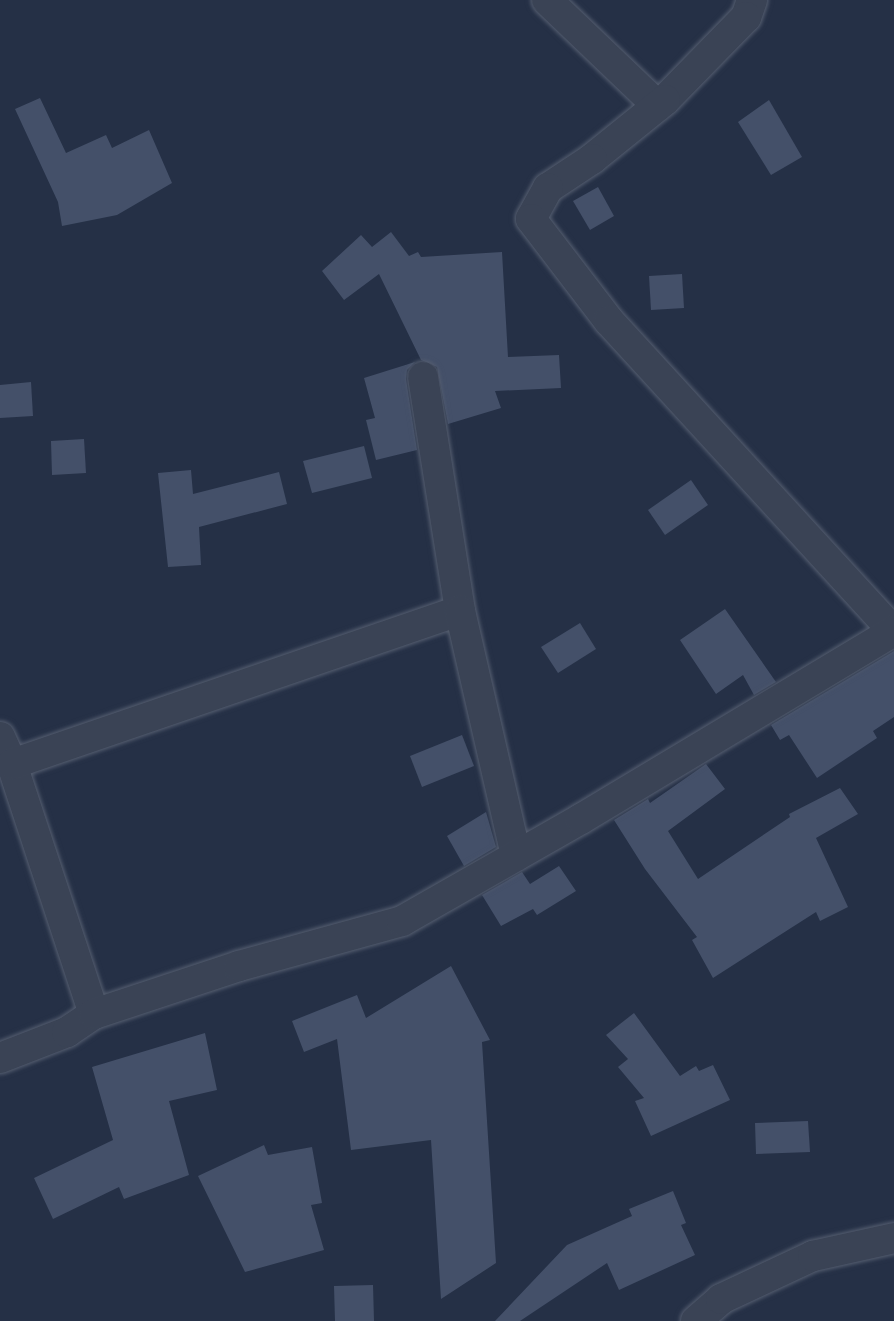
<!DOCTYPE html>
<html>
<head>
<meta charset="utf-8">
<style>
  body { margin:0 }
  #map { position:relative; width:894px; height:1321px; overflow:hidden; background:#253046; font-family:Karla,sans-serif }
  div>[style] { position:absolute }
  .building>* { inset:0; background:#445069 }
  .roads { filter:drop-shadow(0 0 2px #555e70) drop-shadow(0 0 2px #555e70) }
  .minor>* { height:30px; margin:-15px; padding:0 15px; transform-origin:15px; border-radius:15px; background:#3a4355 }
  span { translate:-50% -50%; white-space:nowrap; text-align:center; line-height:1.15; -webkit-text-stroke:4.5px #1e283b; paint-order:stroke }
</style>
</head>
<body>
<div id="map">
  <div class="building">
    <div style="clip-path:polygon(40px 98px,66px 153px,106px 135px,112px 148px,149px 130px,172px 183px,117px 215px,62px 226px,58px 202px,15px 109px)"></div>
    <div style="clip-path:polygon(769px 100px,802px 157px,771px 175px,738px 122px)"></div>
    <div style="clip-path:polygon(598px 187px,614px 216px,590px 230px,573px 201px)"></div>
    <div style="clip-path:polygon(391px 232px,409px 256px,418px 252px,421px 257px,502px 252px,508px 357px,559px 355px,561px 388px,495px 391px,501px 408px,448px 424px,437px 367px,421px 360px,379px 274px,344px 300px,322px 271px,361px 235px,372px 247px)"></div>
    <div style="clip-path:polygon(682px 274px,684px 308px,651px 310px,649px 276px)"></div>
    <div style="clip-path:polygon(415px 362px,407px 370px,406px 379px,417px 450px,376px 460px,366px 420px,375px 418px,364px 378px)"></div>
    <div style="clip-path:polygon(31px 382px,33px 416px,0 418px,0 385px)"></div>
    <div style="clip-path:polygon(84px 439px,86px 473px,52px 475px,51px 441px)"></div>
    <div style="clip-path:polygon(364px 446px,372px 478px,312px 493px,303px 461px)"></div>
    <div style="clip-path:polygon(191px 470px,193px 494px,279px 472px,287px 504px,199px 527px,201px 565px,168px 567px,158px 473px)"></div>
    <div style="clip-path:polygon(691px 480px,708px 505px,665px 535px,648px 510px)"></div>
    <div style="clip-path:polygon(725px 609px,776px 682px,754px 695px,743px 675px,716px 694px,680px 640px)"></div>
    <div style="clip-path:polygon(580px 623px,596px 649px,558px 673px,541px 647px)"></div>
    <div style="clip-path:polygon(894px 651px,894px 717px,873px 731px,877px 738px,817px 778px,789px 735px,780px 740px,771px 725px)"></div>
    <div style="clip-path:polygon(462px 735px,474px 766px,422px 787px,410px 756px)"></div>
    <div style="clip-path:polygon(706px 764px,725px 789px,668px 831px,698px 879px,790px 817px,789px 814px,840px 788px,858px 814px,816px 838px,848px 907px,820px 921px,816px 912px,713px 978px,692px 940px,697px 937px,645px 869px,614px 820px,648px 799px,650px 803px)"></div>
    <div style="clip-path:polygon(486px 812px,496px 847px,464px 866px,447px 836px)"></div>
    <div style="clip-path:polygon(559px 866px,576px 891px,537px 915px,533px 909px,501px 926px,482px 895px,522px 872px,530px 884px)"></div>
    <div style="clip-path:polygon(451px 966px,490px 1040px,482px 1042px,496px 1263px,441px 1299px,431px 1140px,351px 1150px,337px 1039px,304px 1052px,292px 1021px,357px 995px,366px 1018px)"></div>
    <div style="clip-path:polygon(634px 1013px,680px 1076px,696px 1066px,699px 1071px,713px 1065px,730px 1100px,651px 1136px,635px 1101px,644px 1098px,618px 1067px,628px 1059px,606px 1035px)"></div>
    <div style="clip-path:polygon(205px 1033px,217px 1090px,169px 1101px,189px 1175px,124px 1199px,119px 1187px,53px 1219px,34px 1178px,113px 1140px,92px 1067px)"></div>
    <div style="clip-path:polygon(808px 1121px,810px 1152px,756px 1154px,755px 1123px)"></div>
    <div style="clip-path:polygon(264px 1145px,268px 1155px,312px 1147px,322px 1203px,311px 1205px,324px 1250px,245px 1272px,198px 1176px)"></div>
    <div style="clip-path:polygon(673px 1191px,686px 1223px,681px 1225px,695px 1255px,619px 1290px,607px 1263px,520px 1321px,495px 1321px,567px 1245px,632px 1216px,629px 1209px)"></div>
    <div style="clip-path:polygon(373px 1285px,374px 1321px,335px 1321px,334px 1286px)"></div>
  </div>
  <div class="roads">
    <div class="minor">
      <div style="left:547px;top:0;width:153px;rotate:43.7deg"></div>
      <div style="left:752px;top:0;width:18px;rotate:109deg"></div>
      <div style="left:746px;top:17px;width:116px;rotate:134.3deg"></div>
      <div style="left:665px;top:100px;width:94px;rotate:141.1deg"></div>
      <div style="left:592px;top:159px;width:53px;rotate:146.6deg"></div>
      <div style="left:548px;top:188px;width:35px;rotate:119deg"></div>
      <div style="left:531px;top:219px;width:128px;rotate:52.6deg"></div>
      <div style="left:609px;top:321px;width:420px;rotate:47.5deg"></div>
      <div style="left:423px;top:377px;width:237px;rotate:81deg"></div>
      <div style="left:0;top:737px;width:30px;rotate:66deg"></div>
      <div style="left:94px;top:1014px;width:263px;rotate:-108.2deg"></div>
      <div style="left:12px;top:764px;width:473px;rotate:-18.9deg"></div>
      <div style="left:460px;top:611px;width:251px;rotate:77.1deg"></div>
      <div style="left:0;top:1058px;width:72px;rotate:-21.2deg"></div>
      <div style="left:67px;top:1032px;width:32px;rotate:-34deg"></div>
      <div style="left:94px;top:1014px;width:153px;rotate:-18.3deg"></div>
      <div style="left:239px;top:966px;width:169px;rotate:-15.4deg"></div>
      <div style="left:402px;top:921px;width:206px;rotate:-29.7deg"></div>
      <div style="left:581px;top:819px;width:365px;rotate:-31deg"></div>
      <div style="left:696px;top:1321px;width:33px;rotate:-41deg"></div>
      <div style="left:721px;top:1299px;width:102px;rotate:-25.1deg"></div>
      <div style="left:813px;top:1256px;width:83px;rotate:-12.5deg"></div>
    </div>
  </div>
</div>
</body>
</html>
